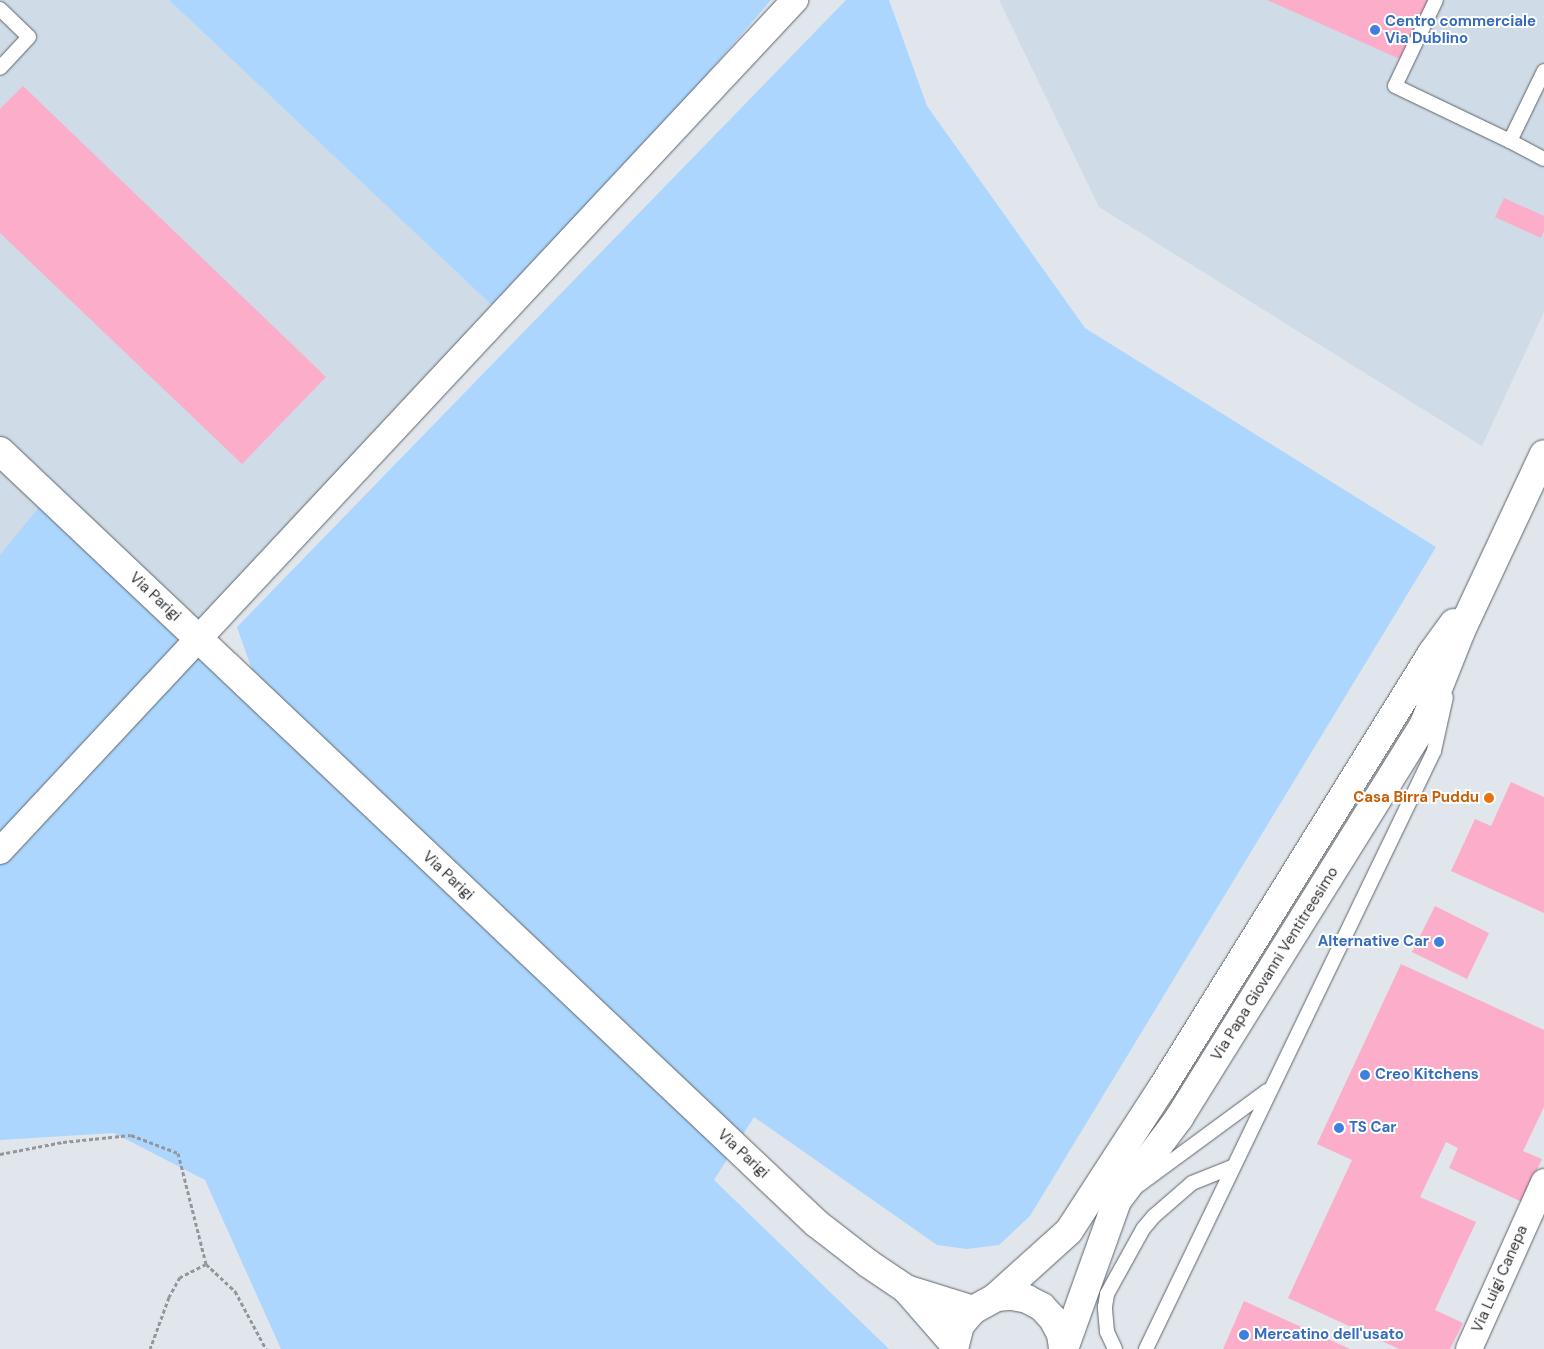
<!DOCTYPE html>
<html>
<head>
<meta charset="utf-8">
<style>
  body { margin:0 }
  #map { position:relative; width:1544px; height:1349px; overflow:hidden; background:#e0e6ec; font-family:"DM Sans",sans-serif }
  div>[style] { position:absolute }
  .built>* { inset:0; background:#cfdbe6 }
  .green>* { inset:0; background:#acd6fd }
  .building>* { inset:0; background:#fbadca }
  .path>* { height:3px; margin-top:-1.5px; transform-origin:0; background:repeating-linear-gradient(90deg,#93979c 0 4px,transparent 0 6.5px) }
  .roads { filter:drop-shadow(0 0 1px #5e6469) drop-shadow(0 0 1px #5e6469) }
  .lane>* { height:14px; margin:-7px; padding:0 7px; transform-origin:7px; border-radius:7px; background:#fff }
  .street>* { height:26px; margin:-13px; padding:0 13px; transform-origin:13px; border-radius:13px; background:#fff }
  .secondary>* { height:28px; margin:-14px; padding:0 14px; transform-origin:14px; border-radius:14px; background:#fff }
  .dots>* { width:14px; height:14px; translate:-50% -50%; box-sizing:border-box; border:2px solid #fff; border-radius:50% }
  span { translate:-50% -50%; white-space:nowrap; text-align:center; line-height:1.15; -webkit-text-stroke:4px #fff; paint-order:stroke }
  .shop-label { font-size:15px; color:#366cbe; font-weight:700 }
  .left { translate:0 -50%; text-align:left }
  .right { translate:-100% -50%; text-align:right }
  .street-label { font-size:15px; color:#303335 }
  .food-label { font-size:15px; color:#c56008; font-weight:700 }
</style>
</head>
<body>
<div id="map">
  <div class="built">
    <div style="clip-path:polygon(0 0,169px 0,501px 314px,198px 638px,0 555px)"></div>
    <div style="clip-path:polygon(999px 0,1544px 0,1544px 312px,1482px 446px,1099px 207px)"></div>
  </div>
  <div class="green">
    <div style="clip-path:polygon(169px 0,771px 0,501px 314px)"></div>
    <div style="clip-path:polygon(846px 0,889px 0,927px 106px,1085px 328px,1436px 547px,1030px 1216px,999px 1245px,967px 1249px,937px 1245px,754px 1117px,714px 1180px,889px 1349px,281px 1349px,205px 1180px,114px 1133px,0 1140px,0 555px,48px 496px,262px 698px,237px 627px)"></div>
  </div>
  <div class="building">
    <div style="clip-path:polygon(1267px 0,1428px 0,1402px 60px)"></div>
    <div style="clip-path:polygon(23px 86px,326px 377px,242px 464px,0 233px,0 109px)"></div>
    <div style="clip-path:polygon(1504px 198px,1544px 216px,1544px 231px,1541px 238px,1495px 217px)"></div>
    <div style="clip-path:polygon(1511px 782px,1544px 797px,1544px 913px,1451px 871px,1475px 819px,1491px 826px)"></div>
    <div style="clip-path:polygon(1435px 906px,1489px 933px,1467px 979px,1412px 952px)"></div>
    <div style="clip-path:polygon(1401px 964px,1544px 1030px,1544px 1107px,1523px 1151px,1542px 1159px,1522px 1202px,1449px 1168px,1458px 1148px,1446px 1142px,1420px 1197px,1476px 1222px,1435px 1310px,1463px 1323px,1450px 1349px,1399px 1349px,1288px 1298px,1352px 1160px,1317px 1144px)"></div>
    <div style="clip-path:polygon(1244px 1301px,1350px 1349px,1223px 1349px)"></div>
  </div>
  <div class="path">
    <div style="left:0;top:1154px;width:64px;rotate:-10.8deg"></div>
    <div style="left:63px;top:1142px;width:68px;rotate:-5.9deg"></div>
    <div style="left:131px;top:1135px;width:50px;rotate:21deg"></div>
    <div style="left:178px;top:1153px;width:114px;rotate:75.8deg"></div>
    <div style="left:206px;top:1264px;width:29px;rotate:153deg"></div>
    <div style="left:180px;top:1277px;width:23px;rotate:119deg"></div>
    <div style="left:169px;top:1297px;width:55px;rotate:110.1deg"></div>
    <div style="left:206px;top:1264px;width:40px;rotate:43deg"></div>
    <div style="left:235px;top:1291px;width:66px;rotate:61.9deg"></div>
  </div>
  <div class="roads">
    <div class="lane">
      <div style="left:1436px;top:0;width:95px;rotate:115.5deg"></div>
      <div style="left:1395px;top:86px;width:127px;rotate:25.6deg"></div>
      <div style="left:0;top:9px;width:40px;rotate:44deg"></div>
      <div style="left:29px;top:37px;width:42px;rotate:133.1deg"></div>
      <div style="left:1544px;top:71px;width:78px;rotate:115.9deg"></div>
      <div style="left:1510px;top:141px;width:38px;rotate:28deg"></div>
      <div style="left:1139px;top:1185px;width:159px;rotate:-36.3deg"></div>
      <div style="left:1115px;top:1349px;width:19px;rotate:-115deg"></div>
      <div style="left:1107px;top:1332px;width:25px;rotate:-95deg"></div>
      <div style="left:1105px;top:1307px;width:13px;rotate:-81deg"></div>
      <div style="left:1107px;top:1294px;width:74px;rotate:-61deg"></div>
      <div style="left:1143px;top:1229px;width:17px;rotate:-50deg"></div>
      <div style="left:1154px;top:1216px;width:50px;rotate:-41deg"></div>
      <div style="left:1192px;top:1183px;width:43px;rotate:-21.8deg"></div>
      <div style="left:1146px;top:1349px;width:664px;rotate:-64.28deg"></div>
      <div style="left:1434px;top:751px;width:55px;rotate:-77.5deg"></div>
    </div>
    <div class="street">
      <div style="left:0;top:851px;width:1165px;rotate:-46.95deg"></div>
      <div style="left:1469px;top:1349px;width:183px;rotate:-65.8deg"></div>
    </div>
    <div class="secondary">
      <div style="left:0;top:451px;width:1123px;rotate:43.41deg"></div>
      <div style="left:816px;top:1223px;width:67px;rotate:37.7deg"></div>
      <div style="left:869px;top:1264px;width:45px;rotate:34deg"></div>
      <div style="left:906px;top:1289px;width:73px;rotate:48.9deg"></div>
      <div style="left:906px;top:1289px;width:70px;rotate:17.4deg"></div>
      <div style="left:996px;top:1297px;width:98px;rotate:-42.1deg"></div>
      <div style="left:1069px;top:1231px;width:171px;rotate:-57deg"></div>
      <div style="left:1162px;top:1088px;width:512px;rotate:-58.17deg"></div>
      <div style="left:1432px;top:653px;width:37px;rotate:-54deg"></div>
      <div style="left:954px;top:1349px;width:25px;rotate:-76deg"></div>
      <div style="left:960px;top:1325px;width:20px;rotate:-49deg"></div>
      <div style="left:973px;top:1310px;width:26px;rotate:-29deg"></div>
      <div style="left:996px;top:1297px;width:16px;rotate:-4deg"></div>
      <div style="left:1012px;top:1296px;width:15px;rotate:11deg"></div>
      <div style="left:1027px;top:1299px;width:17px;rotate:28deg"></div>
      <div style="left:1042px;top:1307px;width:16px;rotate:47deg"></div>
      <div style="left:1053px;top:1319px;width:17px;rotate:62deg"></div>
      <div style="left:1061px;top:1334px;width:15px;rotate:82deg"></div>
      <div style="left:1064px;top:1349px;width:157px;rotate:-70.3deg"></div>
      <div style="left:1117px;top:1201px;width:104px;rotate:-53.2deg"></div>
      <div style="left:1179px;top:1118px;width:464px;rotate:-58.1deg"></div>
      <div style="left:1424px;top:724px;width:100px;rotate:-68.3deg"></div>
      <div style="left:1461px;top:631px;width:195px;rotate:-64.9deg"></div>
    </div>
  </div>
  <div class="dots">
    <div style="left:1375px;top:30px;background:#3f7fe0"></div>
    <div style="left:1489px;top:798px;background:#e8710a"></div>
    <div style="left:1439px;top:942px;background:#3f7fe0"></div>
    <div style="left:1365px;top:1075px;background:#3f7fe0"></div>
    <div style="left:1339px;top:1128px;background:#3f7fe0"></div>
    <div style="left:1244px;top:1335px;background:#3f7fe0"></div>
  </div>
  <div class="shop-label">
    <span class="left" style="left:1385px;top:30px">Centro commerciale<br>Via Dublino</span>
    <span class="right" style="left:1429px;top:942px">Alternative Car</span>
    <span class="left" style="left:1375px;top:1075px">Creo Kitchens</span>
    <span class="left" style="left:1349px;top:1128px">TS Car</span>
    <span class="left" style="left:1254px;top:1335px">Mercatino dell'usato</span>
  </div>
  <div class="street-label">
    <span style="left:155px;top:597px;rotate:43deg">Via Parigi</span>
    <span style="left:448px;top:876px;rotate:43deg">Via Parigi</span>
    <span style="left:1275px;top:964px;rotate:-58deg">Via Papa Giovanni Ventitreesimo</span>
    <span style="left:743px;top:1154px;rotate:43deg">Via Parigi</span>
    <span style="left:1500px;top:1279px;rotate:-66deg">Via Luigi Canepa</span>
  </div>
  <div class="food-label">
    <span class="right" style="left:1479px;top:798px">Casa Birra Puddu</span>
  </div>
</div>
</body>
</html>
